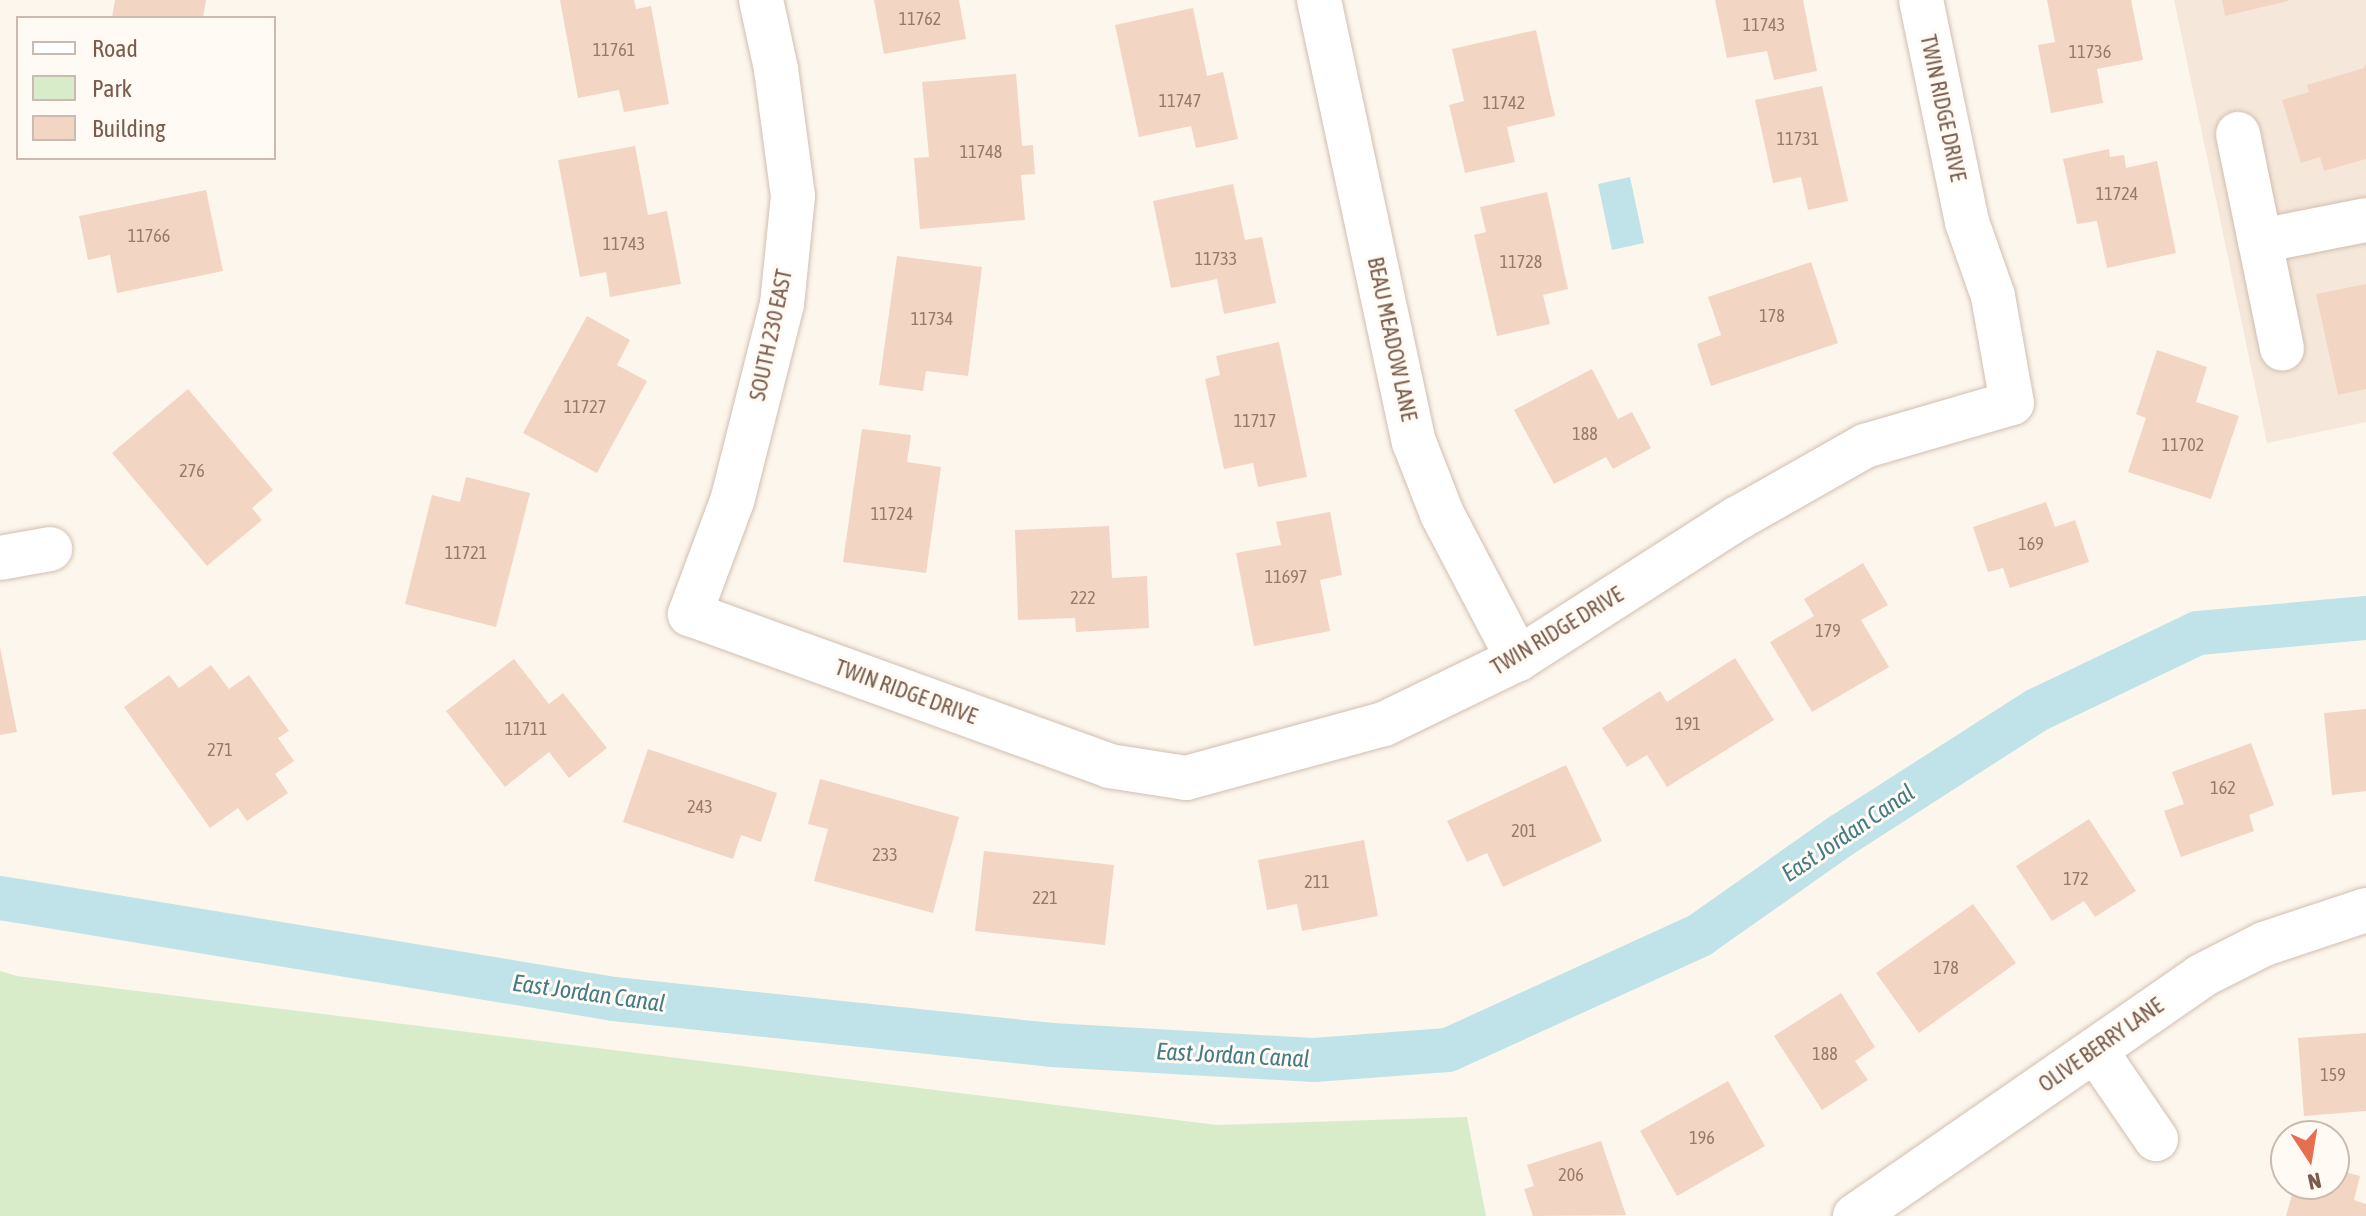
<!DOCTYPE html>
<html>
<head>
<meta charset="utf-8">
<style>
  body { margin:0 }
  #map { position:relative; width:2366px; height:1216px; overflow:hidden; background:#fdf6ec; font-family:"Asap Condensed",sans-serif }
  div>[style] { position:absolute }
  .residential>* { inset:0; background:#f5e8da }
  .green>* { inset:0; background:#d8ecc9 }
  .water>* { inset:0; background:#bfe3e8 }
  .canal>* { height:44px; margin:-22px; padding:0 22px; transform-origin:22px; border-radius:22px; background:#bfe3e8 }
  .building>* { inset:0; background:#f3d5c3 }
  .roads { filter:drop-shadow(0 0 2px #d1beb0) drop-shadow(0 0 2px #d1beb0) }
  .minor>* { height:44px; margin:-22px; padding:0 22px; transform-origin:22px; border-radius:22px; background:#fff }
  span { translate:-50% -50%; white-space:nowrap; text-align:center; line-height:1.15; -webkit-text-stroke:6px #fffaf3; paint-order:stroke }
  .number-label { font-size:18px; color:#987a6a }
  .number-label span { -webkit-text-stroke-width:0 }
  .street-label { font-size:22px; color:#7a5c4d }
  .water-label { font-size:24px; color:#437c86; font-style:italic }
  .legend { position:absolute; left:16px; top:16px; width:260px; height:144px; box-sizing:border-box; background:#fffaf3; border:2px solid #cabbb1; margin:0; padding:10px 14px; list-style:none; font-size:24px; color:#7a5c4d }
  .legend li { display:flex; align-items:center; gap:16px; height:40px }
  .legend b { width:40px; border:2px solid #cabbb1 }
  .north { position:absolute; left:2270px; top:1120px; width:80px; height:80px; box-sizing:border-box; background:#fffaf3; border:2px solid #cabbb1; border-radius:50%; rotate:168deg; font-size:22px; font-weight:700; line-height:32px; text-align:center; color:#7a5c4d }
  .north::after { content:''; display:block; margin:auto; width:28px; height:36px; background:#e76f51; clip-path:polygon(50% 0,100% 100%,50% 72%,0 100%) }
</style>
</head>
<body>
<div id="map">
  <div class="residential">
    <div style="clip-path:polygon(2174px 0,2366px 0,2366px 422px,2267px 443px)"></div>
  </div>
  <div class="green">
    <div style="clip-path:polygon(0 971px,17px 976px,1217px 1125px,1467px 1117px,1486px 1216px,0 1216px)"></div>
  </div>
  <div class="water">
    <div style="clip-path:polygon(1630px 177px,1644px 243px,1612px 250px,1598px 184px)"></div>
  </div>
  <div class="canal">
    <div style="left:0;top:898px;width:622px;rotate:9.34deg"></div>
    <div style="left:614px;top:999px;width:440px;rotate:6deg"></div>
    <div style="left:1052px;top:1045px;width:262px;rotate:3.3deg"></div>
    <div style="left:1314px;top:1060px;width:134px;rotate:-4.3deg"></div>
    <div style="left:1448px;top:1050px;width:277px;rotate:-24.5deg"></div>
    <div style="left:1700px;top:935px;width:174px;rotate:-35.2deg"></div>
    <div style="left:1842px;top:835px;width:232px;rotate:-32.7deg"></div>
    <div style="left:2037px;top:710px;width:178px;rotate:-25.6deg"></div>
    <div style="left:2198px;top:633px;width:169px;rotate:-5.1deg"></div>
  </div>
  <div class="building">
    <div style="clip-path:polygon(115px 0,206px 0,203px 18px,112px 18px)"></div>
    <div style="clip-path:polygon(560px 0,634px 0,636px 9px,651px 6px,669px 104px,624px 112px,619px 90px,578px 98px)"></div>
    <div style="clip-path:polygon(874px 0,959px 0,966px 39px,884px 54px)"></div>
    <div style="clip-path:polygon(1715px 0,1803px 0,1817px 71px,1774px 80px,1767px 51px,1727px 58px)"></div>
    <div style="clip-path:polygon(2047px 0,2131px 0,2143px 60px,2097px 69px,2103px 103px,2051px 113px,2038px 45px,2055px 42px)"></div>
    <div style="clip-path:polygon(2222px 0,2288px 0,2288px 1px,2225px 16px)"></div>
    <div style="clip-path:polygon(1193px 8px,1207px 76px,1223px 72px,1238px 139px,1196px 148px,1191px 126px,1139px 137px,1115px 25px)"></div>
    <div style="clip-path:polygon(1536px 30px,1555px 116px,1507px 127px,1515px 162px,1465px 173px,1449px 105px,1464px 101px,1452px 49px)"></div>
    <div style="clip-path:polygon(2366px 63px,2366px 159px,2324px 171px,2320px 157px,2301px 163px,2282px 100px,2309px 92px,2307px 85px,2364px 68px)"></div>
    <div style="clip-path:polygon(1016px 74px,1022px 146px,1033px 145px,1035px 174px,1021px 175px,1025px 220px,920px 229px,914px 158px,929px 157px,922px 82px)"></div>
    <div style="clip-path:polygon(1822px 86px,1848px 201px,1808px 210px,1801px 177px,1773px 183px,1755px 100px)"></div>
    <div style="clip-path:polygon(635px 146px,648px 215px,667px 211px,681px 284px,610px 297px,606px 272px,580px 277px,558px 160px)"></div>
    <div style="clip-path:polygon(2109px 149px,2110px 157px,2124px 155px,2126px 168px,2157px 161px,2176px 253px,2107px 268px,2097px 221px,2077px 224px,2063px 159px)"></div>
    <div style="clip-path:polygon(1233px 184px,1245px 240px,1262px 237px,1276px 303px,1224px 314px,1217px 279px,1171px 288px,1153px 201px)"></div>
    <div style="clip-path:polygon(206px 190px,223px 271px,117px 293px,110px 255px,88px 260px,79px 216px)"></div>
    <div style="clip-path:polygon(1547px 192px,1568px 289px,1543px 295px,1550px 324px,1497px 336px,1474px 235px,1486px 232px,1480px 207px)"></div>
    <div style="clip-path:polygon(897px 256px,982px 267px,968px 376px,926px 371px,923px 391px,879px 385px)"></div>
    <div style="clip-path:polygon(1811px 262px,1838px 343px,1711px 386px,1697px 344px,1721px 335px,1708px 297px)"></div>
    <div style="clip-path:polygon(2366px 284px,2366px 389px,2338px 395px,2316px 294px)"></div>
    <div style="clip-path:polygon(587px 316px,630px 340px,617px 365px,647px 381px,597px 473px,523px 433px)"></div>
    <div style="clip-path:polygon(1279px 342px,1307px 477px,1258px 487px,1253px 463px,1224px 469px,1205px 379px,1220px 375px,1216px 356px)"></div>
    <div style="clip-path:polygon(2157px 350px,2207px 367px,2196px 402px,2239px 416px,2211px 499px,2128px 472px,2146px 418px,2136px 414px)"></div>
    <div style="clip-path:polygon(1592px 369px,1618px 419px,1632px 412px,1651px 448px,1613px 469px,1606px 457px,1554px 484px,1514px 410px)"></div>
    <div style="clip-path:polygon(188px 389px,273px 490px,252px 508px,262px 520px,207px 566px,112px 453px)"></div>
    <div style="clip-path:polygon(862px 429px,911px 435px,907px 462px,941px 467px,926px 573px,843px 562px)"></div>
    <div style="clip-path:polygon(466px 477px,530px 493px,496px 627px,405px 604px,432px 495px,460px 502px)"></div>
    <div style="clip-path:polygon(2046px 502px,2055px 527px,2075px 520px,2089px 562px,2010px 588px,2003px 568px,1988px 572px,1973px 527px)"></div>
    <div style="clip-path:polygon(1330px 512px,1342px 575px,1320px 580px,1330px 631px,1254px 646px,1236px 553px,1281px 545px,1276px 522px)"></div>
    <div style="clip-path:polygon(1109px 526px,1112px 578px,1147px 576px,1149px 628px,1076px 632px,1075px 618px,1018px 620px,1015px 530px)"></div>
    <div style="clip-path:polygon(1863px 563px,1888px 605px,1861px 620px,1889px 667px,1812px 712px,1770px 642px,1814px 616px,1804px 599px)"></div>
    <div style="clip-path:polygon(0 647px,17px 732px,0 735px)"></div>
    <div style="clip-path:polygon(1735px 658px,1774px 720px,1667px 787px,1647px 755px,1627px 767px,1602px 728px,1660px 691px,1667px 702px)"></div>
    <div style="clip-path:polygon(514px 659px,549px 704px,563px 693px,607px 748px,569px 778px,549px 752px,505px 787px,446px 711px)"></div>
    <div style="clip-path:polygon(211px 665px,229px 689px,249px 675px,289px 731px,278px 738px,294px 761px,275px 774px,288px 793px,247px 821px,238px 808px,210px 828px,124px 707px,169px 675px,179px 688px)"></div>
    <div style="clip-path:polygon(2366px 709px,2366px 791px,2332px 795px,2324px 713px)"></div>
    <div style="clip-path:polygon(2251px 743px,2274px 805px,2249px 815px,2254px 831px,2181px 857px,2164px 811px,2184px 804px,2172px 772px)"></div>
    <div style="clip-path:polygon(648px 749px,777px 793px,761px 842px,741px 835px,733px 859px,623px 822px)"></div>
    <div style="clip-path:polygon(1566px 765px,1602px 841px,1503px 887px,1487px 853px,1467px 862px,1447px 821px)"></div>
    <div style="clip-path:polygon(820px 779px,959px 817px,933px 913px,814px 881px,828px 829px,808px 824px)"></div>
    <div style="clip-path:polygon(2089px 819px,2136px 891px,2095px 917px,2084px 901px,2052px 921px,2016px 866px)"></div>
    <div style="clip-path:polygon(1364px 840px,1378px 916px,1302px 931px,1297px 904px,1267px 910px,1258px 860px)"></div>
    <div style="clip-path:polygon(984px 851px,1114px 865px,1105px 945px,975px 931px)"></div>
    <div style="clip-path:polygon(1973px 904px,2016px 963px,1919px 1033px,1876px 973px)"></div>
    <div style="clip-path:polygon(1841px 993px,1875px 1047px,1855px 1061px,1868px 1080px,1822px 1110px,1774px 1036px)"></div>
    <div style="clip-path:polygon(2366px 1033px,2366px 1111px,2304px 1116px,2298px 1038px)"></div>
    <div style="clip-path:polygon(1728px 1081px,1765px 1146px,1677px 1196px,1640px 1131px)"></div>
    <div style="clip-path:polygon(1601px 1141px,1626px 1215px,1533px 1216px,1524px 1189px,1534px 1186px,1527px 1165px)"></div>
    <div style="clip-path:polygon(2334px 1169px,2360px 1176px,2354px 1200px,2366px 1204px,2366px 1216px,2286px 1216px,2295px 1184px,2334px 1184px)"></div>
  </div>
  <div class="roads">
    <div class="minor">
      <div style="left:761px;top:0;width:71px;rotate:77.7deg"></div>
      <div style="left:776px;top:69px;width:128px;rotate:82.4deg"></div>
      <div style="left:793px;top:196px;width:109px;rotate:95.8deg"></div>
      <div style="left:782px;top:304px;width:203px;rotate:104.2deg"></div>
      <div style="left:732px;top:501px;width:121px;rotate:110.4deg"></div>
      <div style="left:690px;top:614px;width:446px;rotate:19.9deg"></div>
      <div style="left:1109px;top:766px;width:78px;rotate:8.9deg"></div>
      <div style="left:1186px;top:778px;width:205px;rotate:-15.3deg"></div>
      <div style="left:1384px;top:724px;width:149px;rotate:-25.9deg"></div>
      <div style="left:1518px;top:659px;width:261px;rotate:-32.7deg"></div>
      <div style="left:1738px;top:518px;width:146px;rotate:-29.6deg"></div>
      <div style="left:1865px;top:446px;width:153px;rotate:-16.3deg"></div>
      <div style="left:2012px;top:403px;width:109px;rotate:-100.1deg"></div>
      <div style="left:1993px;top:296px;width:78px;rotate:-109.4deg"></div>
      <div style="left:1967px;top:222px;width:227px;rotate:-101.7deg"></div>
      <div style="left:1319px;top:0;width:452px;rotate:77.9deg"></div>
      <div style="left:1414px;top:442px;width:77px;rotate:68.7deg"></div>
      <div style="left:1442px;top:514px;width:164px;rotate:62.3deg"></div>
      <div style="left:2238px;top:134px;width:219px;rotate:78.4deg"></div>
      <div style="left:2260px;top:241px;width:108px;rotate:-11.2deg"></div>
      <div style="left:0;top:558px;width:51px;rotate:-10.2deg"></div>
      <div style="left:2095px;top:1050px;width:108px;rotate:55.6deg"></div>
      <div style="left:1855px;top:1216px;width:421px;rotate:-34.7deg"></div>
      <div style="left:2201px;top:976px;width:71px;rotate:-26.9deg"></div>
      <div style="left:2264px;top:944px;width:108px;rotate:-18.4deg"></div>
    </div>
  </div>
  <div class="number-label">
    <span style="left:920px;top:19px">11762</span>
    <span style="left:1764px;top:25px">11743</span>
    <span style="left:614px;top:50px">11761</span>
    <span style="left:2090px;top:52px">11736</span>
    <span style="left:1180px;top:101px">11747</span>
    <span style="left:1504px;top:103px">11742</span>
    <span style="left:1798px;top:139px">11731</span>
    <span style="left:981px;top:152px">11748</span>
    <span style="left:2117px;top:194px">11724</span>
    <span style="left:149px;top:236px">11766</span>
    <span style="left:624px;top:244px">11743</span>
    <span style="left:1216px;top:259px">11733</span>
    <span style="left:1521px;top:262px">11728</span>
    <span style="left:1772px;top:316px">178</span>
    <span style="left:932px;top:319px">11734</span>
    <span style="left:585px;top:407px">11727</span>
    <span style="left:1255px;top:421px">11717</span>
    <span style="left:1585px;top:434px">188</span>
    <span style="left:2183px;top:445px">11702</span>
    <span style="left:192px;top:471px">276</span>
    <span style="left:892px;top:514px">11724</span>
    <span style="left:2031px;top:544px">169</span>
    <span style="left:466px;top:553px">11721</span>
    <span style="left:1286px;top:577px">11697</span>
    <span style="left:1083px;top:598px">222</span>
    <span style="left:1828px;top:631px">179</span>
    <span style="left:1688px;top:724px">191</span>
    <span style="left:526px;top:729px">11711</span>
    <span style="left:220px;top:750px">271</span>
    <span style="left:2223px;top:788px">162</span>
    <span style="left:700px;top:807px">243</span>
    <span style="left:1524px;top:831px">201</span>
    <span style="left:885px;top:855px">233</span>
    <span style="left:2076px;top:879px">172</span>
    <span style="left:1317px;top:882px">211</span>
    <span style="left:1045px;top:898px">221</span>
    <span style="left:1946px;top:968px">178</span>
    <span style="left:1825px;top:1054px">188</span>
    <span style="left:2333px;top:1075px">159</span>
    <span style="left:1702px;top:1138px">196</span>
    <span style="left:1571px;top:1175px">206</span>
  </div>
  <div class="street-label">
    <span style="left:1943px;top:108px;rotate:78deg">TWIN RIDGE DRIVE</span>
    <span style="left:771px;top:335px;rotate:-78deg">SOUTH 230 EAST</span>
    <span style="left:1392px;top:339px;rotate:78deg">BEAU MEADOW LANE</span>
    <span style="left:1557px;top:631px;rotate:-31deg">TWIN RIDGE DRIVE</span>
    <span style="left:906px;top:692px;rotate:20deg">TWIN RIDGE DRIVE</span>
    <span style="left:2101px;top:1045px;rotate:-35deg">OLIVE BERRY LANE</span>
  </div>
  <div class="water-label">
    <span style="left:1848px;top:833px;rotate:-34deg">East Jordan Canal</span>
    <span style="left:589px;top:993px;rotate:8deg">East Jordan Canal</span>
    <span style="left:1233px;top:1055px;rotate:3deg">East Jordan Canal</span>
  </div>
  <ul class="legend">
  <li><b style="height:10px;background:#fff"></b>Road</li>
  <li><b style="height:22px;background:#d8ecc9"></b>Park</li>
  <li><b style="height:22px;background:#f3d5c3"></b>Building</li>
  </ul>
  <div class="north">N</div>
</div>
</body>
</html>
